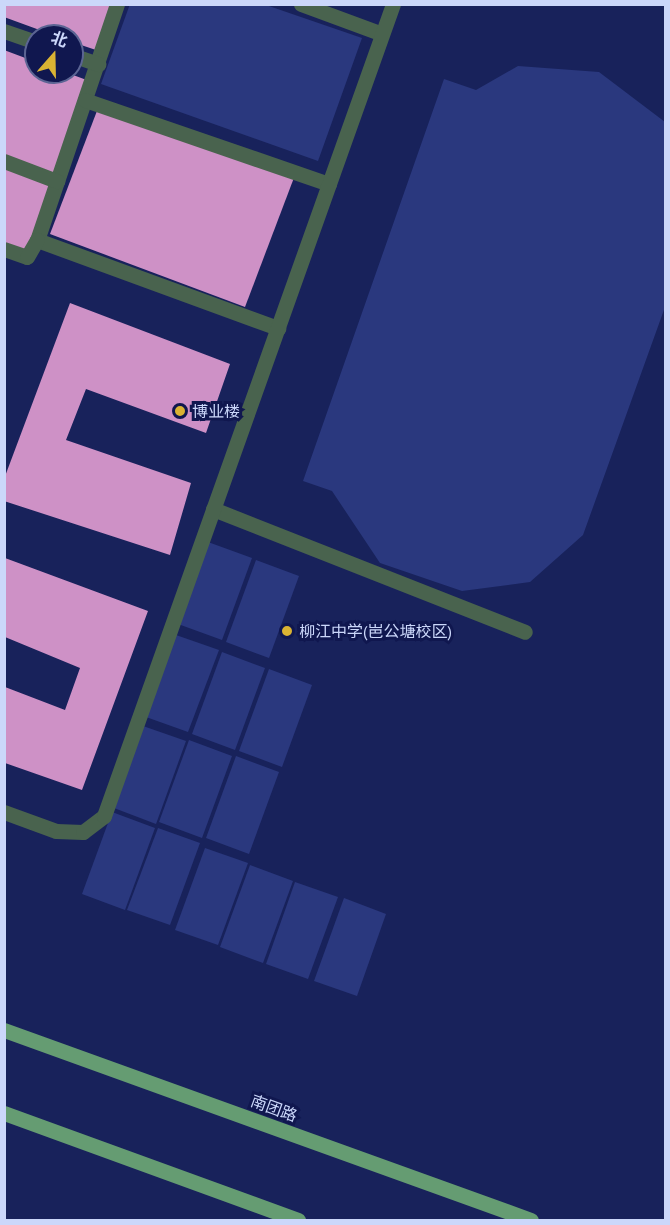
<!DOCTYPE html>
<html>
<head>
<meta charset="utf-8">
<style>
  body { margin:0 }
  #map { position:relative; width:670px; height:1225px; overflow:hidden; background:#18225b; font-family:"PT Sans","Noto Sans SC",sans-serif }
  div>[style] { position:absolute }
  .green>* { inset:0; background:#2a387e }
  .building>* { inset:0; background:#ce91c6 }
  .minor>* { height:15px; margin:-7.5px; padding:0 7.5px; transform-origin:7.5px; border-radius:7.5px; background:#49634e }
  .major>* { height:15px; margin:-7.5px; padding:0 7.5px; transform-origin:7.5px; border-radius:7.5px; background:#659c72 }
  .dots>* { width:16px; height:16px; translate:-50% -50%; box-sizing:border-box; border:3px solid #10174f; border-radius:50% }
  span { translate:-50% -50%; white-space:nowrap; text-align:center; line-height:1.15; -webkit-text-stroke:6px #10174f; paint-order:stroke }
  .poi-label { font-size:16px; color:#cbd7fa }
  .left { translate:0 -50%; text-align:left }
  .street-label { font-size:16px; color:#cbd7fa }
  .frame { position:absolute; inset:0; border:6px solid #cbd7fa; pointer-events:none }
  .north { position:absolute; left:24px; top:24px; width:60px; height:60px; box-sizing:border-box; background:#10174f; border:2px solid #5b6493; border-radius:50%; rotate:20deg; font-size:16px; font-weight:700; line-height:24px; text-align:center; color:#cbd7fa }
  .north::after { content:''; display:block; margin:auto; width:21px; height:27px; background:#dab333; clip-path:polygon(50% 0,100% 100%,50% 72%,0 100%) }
</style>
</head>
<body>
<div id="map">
  <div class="green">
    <div style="clip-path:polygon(130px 4px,266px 5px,362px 38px,318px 161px,101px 84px)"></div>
    <div style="clip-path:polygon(518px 66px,599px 72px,665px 122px,665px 307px,583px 535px,530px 582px,462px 591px,380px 563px,332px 491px,303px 481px,444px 79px,476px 90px)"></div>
    <div style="clip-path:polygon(208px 542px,252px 558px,222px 640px,178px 624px)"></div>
    <div style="clip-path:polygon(256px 560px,299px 576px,269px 658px,226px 642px)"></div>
    <div style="clip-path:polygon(176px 635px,219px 650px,188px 732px,146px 717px)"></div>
    <div style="clip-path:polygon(222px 652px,265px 668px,235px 750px,192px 734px)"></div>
    <div style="clip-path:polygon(269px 669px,312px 685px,282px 767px,239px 751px)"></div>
    <div style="clip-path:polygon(143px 726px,186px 741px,156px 824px,114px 808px)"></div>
    <div style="clip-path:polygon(189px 740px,232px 756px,202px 838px,159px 822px)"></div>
    <div style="clip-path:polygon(236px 756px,279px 772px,249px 854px,206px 838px)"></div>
    <div style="clip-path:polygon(112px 812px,155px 828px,125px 910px,82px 894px)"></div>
    <div style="clip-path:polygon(158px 828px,200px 843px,170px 925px,127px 910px)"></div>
    <div style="clip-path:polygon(205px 848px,248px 863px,218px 945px,175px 930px)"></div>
    <div style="clip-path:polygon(250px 865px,293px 881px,263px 963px,220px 947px)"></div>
    <div style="clip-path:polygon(295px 882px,338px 897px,308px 979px,266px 964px)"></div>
    <div style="clip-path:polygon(344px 898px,386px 914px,357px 996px,314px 981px)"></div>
  </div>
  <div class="building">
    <div style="clip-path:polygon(4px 4px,116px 4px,99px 51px,72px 42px,72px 36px,56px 36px,4px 17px)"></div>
    <div style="clip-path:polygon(4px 50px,36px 62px,36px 72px,65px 72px,92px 82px,59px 175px,4px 155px)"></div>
    <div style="clip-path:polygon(100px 103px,295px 175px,245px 307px,50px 234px)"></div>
    <div style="clip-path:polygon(4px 165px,55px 185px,28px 254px,4px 245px)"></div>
    <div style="clip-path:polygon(70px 303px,230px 364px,206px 433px,86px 389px,66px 440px,191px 483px,170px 555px,4px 501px,4px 479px)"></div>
    <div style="clip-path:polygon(5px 558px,148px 611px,82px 790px,5px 763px,5px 687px,65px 710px,80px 668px,5px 637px)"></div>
  </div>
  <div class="minor">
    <div style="left:117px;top:4px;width:249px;rotate:108.7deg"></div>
    <div style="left:37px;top:240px;width:257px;rotate:20.1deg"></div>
    <div style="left:301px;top:4px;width:86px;rotate:20.3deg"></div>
    <div style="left:4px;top:31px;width:34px;rotate:19deg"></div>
    <div style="left:72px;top:55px;width:28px;rotate:19deg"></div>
    <div style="left:85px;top:100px;width:258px;rotate:19deg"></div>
    <div style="left:4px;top:161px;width:57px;rotate:20.7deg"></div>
    <div style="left:4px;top:249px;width:24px;rotate:19deg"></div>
    <div style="left:27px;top:257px;width:20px;rotate:-60deg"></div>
    <div style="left:213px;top:509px;width:335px;rotate:21.5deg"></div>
    <div style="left:4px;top:812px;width:55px;rotate:20.1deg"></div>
    <div style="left:56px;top:831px;width:27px;rotate:2deg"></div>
    <div style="left:83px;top:832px;width:26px;rotate:-37deg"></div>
    <div style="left:104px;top:816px;width:862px;rotate:-70.41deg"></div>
  </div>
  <div class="major">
    <div style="left:4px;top:1030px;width:560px;rotate:19.83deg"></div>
    <div style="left:4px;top:1113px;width:313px;rotate:20deg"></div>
  </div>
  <div class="dots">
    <div style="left:180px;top:411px;background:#dab333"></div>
    <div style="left:287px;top:631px;background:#dab333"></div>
  </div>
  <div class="poi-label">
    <span class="left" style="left:192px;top:411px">博业楼</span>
    <span class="left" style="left:299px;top:631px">柳江中学(岜公塘校区)</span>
  </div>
  <div class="street-label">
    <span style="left:274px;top:1108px;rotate:20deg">南团路</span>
  </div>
  <div class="frame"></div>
  <div class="north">北</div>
</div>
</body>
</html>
